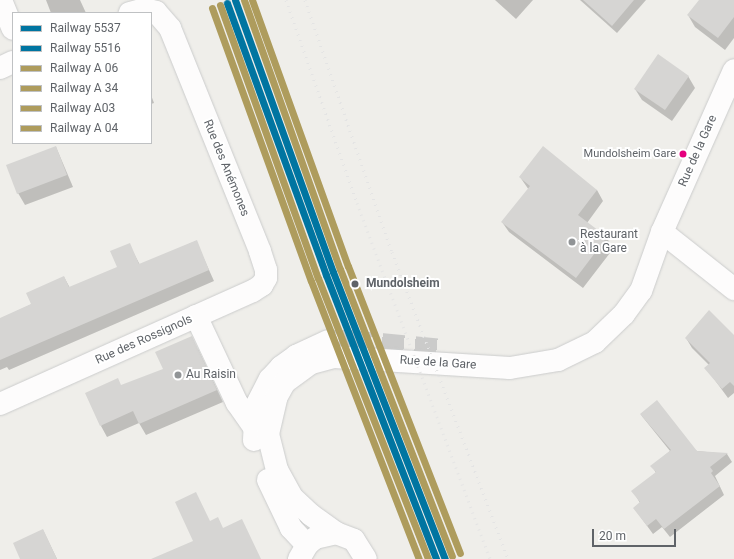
<!DOCTYPE html>
<html>
<head>
<meta charset="utf-8">
<style>
  body { margin:0 }
  #map { position:relative; width:734px; height:559px; overflow:hidden; background:#efeeea; font-family:Roboto,sans-serif }
  div>[style] { position:absolute }
  .shadow>* { inset:0; background:#0003 }
  .building>* { inset:0; background:#d6d5d3 }
  .street-tunnel>* { height:22px; margin-top:-11px; transform-origin:0; background:repeating-linear-gradient(90deg,#cbcbca 0 22px,transparent 0 33px) }
  .roads { filter:drop-shadow(0 0 1px #cbcccc) drop-shadow(0 0 1px #cbcccc) }
  .street>* { height:22px; margin:-11px; padding:0 11px; transform-origin:11px; border-radius:11px; background:#fdfcfc }
  .rail>* { height:3px; margin-top:-1.5px; transform-origin:0; background:repeating-linear-gradient(90deg,#e4e4e4 0 1px,transparent 0 6px) }
  .rail-1>* { height:7px; margin:-3.5px; padding:0 3.5px; transform-origin:3.5px; border-radius:3.5px; background:#0075a1 }
  .rail-2>* { height:7px; margin:-3.5px; padding:0 3.5px; transform-origin:3.5px; border-radius:3.5px; background:#0075a1 }
  .rail-3>* { height:7px; margin:-3.5px; padding:0 3.5px; transform-origin:3.5px; border-radius:3.5px; background:#ae9c5d }
  .rail-4>* { height:7px; margin:-3.5px; padding:0 3.5px; transform-origin:3.5px; border-radius:3.5px; background:#ae9c5d }
  .rail-5>* { height:7px; margin:-3.5px; padding:0 3.5px; transform-origin:3.5px; border-radius:3.5px; background:#ae9c5d }
  .rail-6>* { height:7px; margin:-3.5px; padding:0 3.5px; transform-origin:3.5px; border-radius:3.5px; background:#ae9c5d }
  .dots>* { width:11px; height:11px; translate:-50% -50%; box-sizing:border-box; border:2px solid #fff; border-radius:50% }
  span { translate:-50% -50%; white-space:nowrap; text-align:center; line-height:1.15; -webkit-text-stroke:4px #fff; paint-order:stroke }
  .bus-label { font-size:11px; color:#5f6368 }
  .right { translate:-100% -50%; text-align:right }
  .street-label { font-size:12px; color:#5f6368 }
  .poi-label { font-size:12px; color:#5f6368 }
  .left { translate:0 -50%; text-align:left }
  .stop-label { font-size:12px; color:#5f6368; font-weight:700 }
  .legend { position:absolute; left:12px; top:12px; width:140px; height:132px; box-sizing:border-box; background:#fff; border:1px solid #bfc1c3; margin:0; padding:5px 7px; list-style:none; font-size:12px; color:#5f6368 }
  .legend li { display:flex; align-items:center; gap:8px; height:20px }
  .legend b { width:20px; border:1px solid #bfc1c3 }
  .scale { position:absolute; left:592px; top:529px; width:84px; height:18px; box-sizing:border-box; border:2px solid #5f6368; border-top:0; padding-left:5px; font-size:12px; line-height:14px; white-space:nowrap; color:#5f6368; -webkit-text-stroke:3px #fff; paint-order:stroke }
</style>
</head>
<body>
<div id="map">
  <div class="shadow">
    <div style="clip-path:polygon(46px 0,80px 0,86px 13px,51px 13px)"></div>
    <div style="clip-path:polygon(495px 0,533px 0,516px 19px)"></div>
    <div style="clip-path:polygon(580px 0,646px 0,617px 33px)"></div>
    <div style="clip-path:polygon(700px 0,728px 0,734px 5px,734px 38px,725px 50px,695px 27px,688px 15px)"></div>
    <div style="clip-path:polygon(688px 76px,695px 88px,672px 121px,642px 100px,635px 89px)"></div>
    <div style="clip-path:polygon(151px 95px,154px 103px,151px 104px)"></div>
    <div style="clip-path:polygon(56px 147px,73px 187px,25px 205px,18px 193px)"></div>
    <div style="clip-path:polygon(520px 177px,597px 190px,603px 201px,587px 223px,607px 238px,613px 249px,583px 288px,509px 232px,502px 222px,529px 190px)"></div>
    <div style="clip-path:polygon(196px 241px,214px 281px,9px 370px,7px 367px,0 370px,0 319px,32px 304px,64px 277px,70px 288px,118px 268px,129px 244px,140px 265px)"></div>
    <div style="clip-path:polygon(734px 336px,734px 393px,728px 398px,706px 368px,709px 365px,692px 348px,686px 338px)"></div>
    <div style="clip-path:polygon(198px 349px,223px 402px,146px 435px,139px 423px,107px 437px,101px 426px,122px 386px,164px 370px)"></div>
    <div style="clip-path:polygon(641px 415px,697px 451px,727px 454px,732px 462px,715px 476px,724px 495px,670px 537px,662px 527px,653px 534px,634px 508px,640px 503px,633px 491px,656px 473px,652px 466px,670px 451px)"></div>
    <div style="clip-path:polygon(43px 530px,57px 559px,21px 559px)"></div>
  </div>
  <div class="building">
    <div style="clip-path:polygon(583px 0,634px 0,612px 26px)"></div>
    <div style="clip-path:polygon(699px 0,734px 0,734px 17px,718px 38px,687px 15px)"></div>
    <div style="clip-path:polygon(658px 54px,689px 76px,665px 110px,634px 89px)"></div>
    <div style="clip-path:polygon(56px 146px,67px 175px,17px 194px,6px 165px)"></div>
    <div style="clip-path:polygon(543px 146px,597px 190px,578px 215px,607px 237px,576px 278px,501px 222px,530px 186px,519px 177px)"></div>
    <div style="clip-path:polygon(197px 240px,209px 270px,0 360px,0 318px,31px 304px,26px 293px,64px 276px,69px 287px,117px 267px,110px 251px,130px 243px,139px 264px)"></div>
    <div style="clip-path:polygon(709px 310px,734px 335px,734px 386px,730px 382px,722px 389px,704px 368px,710px 363px,685px 338px)"></div>
    <div style="clip-path:polygon(192px 336px,217px 390px,139px 424px,133px 411px,100px 426px,85px 393px,118px 378px,121px 385px,163px 369px,155px 352px)"></div>
    <div style="clip-path:polygon(657px 400px,697px 451px,728px 453px,710px 467px,713px 471px,711px 473px,720px 486px,664px 529px,656px 519px,647px 526px,633px 508px,640px 502px,631px 491px,656px 472px,650px 466px,671px 450px,640px 414px)"></div>
    <div style="clip-path:polygon(196px 492px,210px 521px,218px 517px,223px 528px,242px 519px,261px 559px,151px 559px,193px 541px,175px 502px)"></div>
    <div style="clip-path:polygon(43px 529px,57px 559px,20px 559px,13px 543px)"></div>
  </div>
  <div class="street-tunnel">
    <div style="left:328px;top:341px;width:21px"></div>
    <div style="left:349px;top:341px;width:94px;rotate:5.5deg"></div>
  </div>
  <div class="roads">
    <div class="street">
      <div style="left:1px;top:0;width:31px;rotate:68deg"></div>
      <div style="left:0;top:68px;width:14px;rotate:-25deg"></div>
      <div style="left:662px;top:232px;width:92px;rotate:38.4deg"></div>
      <div style="left:196px;top:316px;width:96px;rotate:64.8deg"></div>
      <div style="left:237px;top:403px;width:29px;rotate:55deg"></div>
      <div style="left:0;top:404px;width:277px;rotate:-24.1deg"></div>
      <div style="left:253px;top:291px;width:11px;rotate:-34deg"></div>
      <div style="left:262px;top:285px;width:8px;rotate:-60deg"></div>
      <div style="left:266px;top:278px;width:8px;rotate:-90deg"></div>
      <div style="left:266px;top:270px;width:20px;rotate:-108deg"></div>
      <div style="left:260px;top:251px;width:240px;rotate:-112deg"></div>
      <div style="left:170px;top:28px;width:21px;rotate:-131deg"></div>
      <div style="left:156px;top:12px;width:11px;rotate:-165deg"></div>
      <div style="left:145px;top:9px;width:16px;rotate:165deg"></div>
      <div style="left:254px;top:440px;width:34px;rotate:-87deg"></div>
      <div style="left:256px;top:406px;width:30px;rotate:-63deg"></div>
      <div style="left:270px;top:379px;width:16px;rotate:-47deg"></div>
      <div style="left:281px;top:367px;width:19px;rotate:-36deg"></div>
      <div style="left:296px;top:356px;width:35px;rotate:-25deg"></div>
      <div style="left:268px;top:480px;width:53px;rotate:64.4deg"></div>
      <div style="left:291px;top:528px;width:23px;rotate:47deg"></div>
      <div style="left:336px;top:533px;width:31px;rotate:-144deg"></div>
      <div style="left:311px;top:515px;width:26px;rotate:-137deg"></div>
      <div style="left:292px;top:497px;width:31px;rotate:-119deg"></div>
      <div style="left:277px;top:470px;width:37px;rotate:-104deg"></div>
      <div style="left:268px;top:434px;width:37px;rotate:-77deg"></div>
      <div style="left:276px;top:398px;width:18px;rotate:-61deg"></div>
      <div style="left:285px;top:382px;width:32px;rotate:-36deg"></div>
      <div style="left:311px;top:363px;width:24px;rotate:-15deg"></div>
      <div style="left:334px;top:357px;width:176px;rotate:3.6deg"></div>
      <div style="left:510px;top:368px;width:49px;rotate:-9.5deg"></div>
      <div style="left:558px;top:360px;width:41px;rotate:-25.9deg"></div>
      <div style="left:595px;top:342px;width:40px;rotate:-44deg"></div>
      <div style="left:624px;top:314px;width:29px;rotate:-54deg"></div>
      <div style="left:641px;top:291px;width:63px;rotate:-70.4deg"></div>
      <div style="left:662px;top:232px;width:177px;rotate:-66deg"></div>
      <div style="left:299px;top:559px;width:16px;rotate:-60deg"></div>
      <div style="left:307px;top:545px;width:11px;rotate:-41deg"></div>
      <div style="left:315px;top:538px;width:22px;rotate:-13deg"></div>
      <div style="left:336px;top:533px;width:19px;rotate:21deg"></div>
      <div style="left:354px;top:540px;width:22px;rotate:58deg"></div>
    </div>
  </div>
  <div class="rail">
    <div style="left:286px;top:0;width:215px;rotate:70.7deg"></div>
    <div style="left:357px;top:203px;width:380px;rotate:69.5deg"></div>
    <div style="left:305px;top:0;width:267px;rotate:71deg"></div>
    <div style="left:392px;top:252px;width:328px;rotate:69.3deg"></div>
  </div>
  <div class="rail-1">
    <div style="left:235px;top:0;width:289px;rotate:70.2deg"></div>
    <div style="left:333px;top:272px;width:308px;rotate:68.7deg"></div>
  </div>
  <div class="rail-2">
    <div style="left:227px;top:3px;width:289px;rotate:70deg"></div>
    <div style="left:326px;top:275px;width:305px;rotate:68.8deg"></div>
  </div>
  <div class="rail-3">
    <div style="left:244px;top:0;width:286px;rotate:70.4deg"></div>
    <div style="left:340px;top:269px;width:308px;rotate:68.7deg"></div>
  </div>
  <div class="rail-4">
    <div style="left:220px;top:5px;width:290px;rotate:70.3deg"></div>
    <div style="left:318px;top:278px;width:302px;rotate:68.6deg"></div>
  </div>
  <div class="rail-5">
    <div style="left:252px;top:0;width:283px;rotate:70.2deg"></div>
    <div style="left:348px;top:266px;width:308px;rotate:68.7deg"></div>
  </div>
  <div class="rail-6">
    <div style="left:212px;top:8px;width:290px;rotate:70.1deg"></div>
    <div style="left:311px;top:281px;width:298px;rotate:68.8deg"></div>
  </div>
  <div class="dots">
    <div style="left:683px;top:154px;background:#e5007d"></div>
    <div style="left:572px;top:242px;background:#919496"></div>
    <div style="left:355px;top:284px;background:#5f6368"></div>
    <div style="left:178px;top:375px;background:#919496"></div>
  </div>
  <div class="bus-label">
    <span class="right" style="left:676px;top:154px">Mundolsheim Gare</span>
  </div>
  <div class="street-label">
    <span style="left:698px;top:151px;rotate:-66deg">Rue de la Gare</span>
    <span style="left:226px;top:168px;rotate:68deg">Rue des Anémones</span>
    <span style="left:144px;top:340px;rotate:-24deg">Rue des Rossignols</span>
    <span style="left:438px;top:363px;rotate:4deg">Rue de la Gare</span>
  </div>
  <div class="poi-label">
    <span class="left" style="left:580px;top:242px">Restaurant<br>à la Gare</span>
    <span class="left" style="left:186px;top:375px">Au Raisin</span>
  </div>
  <div class="stop-label">
    <span class="left" style="left:366px;top:284px">Mundolsheim</span>
  </div>
  <ul class="legend">
  <li><b style="height:5px;background:#0075a1"></b>Railway 5537</li>
  <li><b style="height:5px;background:#0075a1"></b>Railway 5516</li>
  <li><b style="height:5px;background:#ae9c5d"></b>Railway A 06</li>
  <li><b style="height:5px;background:#ae9c5d"></b>Railway A 34</li>
  <li><b style="height:5px;background:#ae9c5d"></b>Railway A03</li>
  <li><b style="height:5px;background:#ae9c5d"></b>Railway A 04</li>
  </ul>
  <div class="scale">20 m</div>
</div>
</body>
</html>
